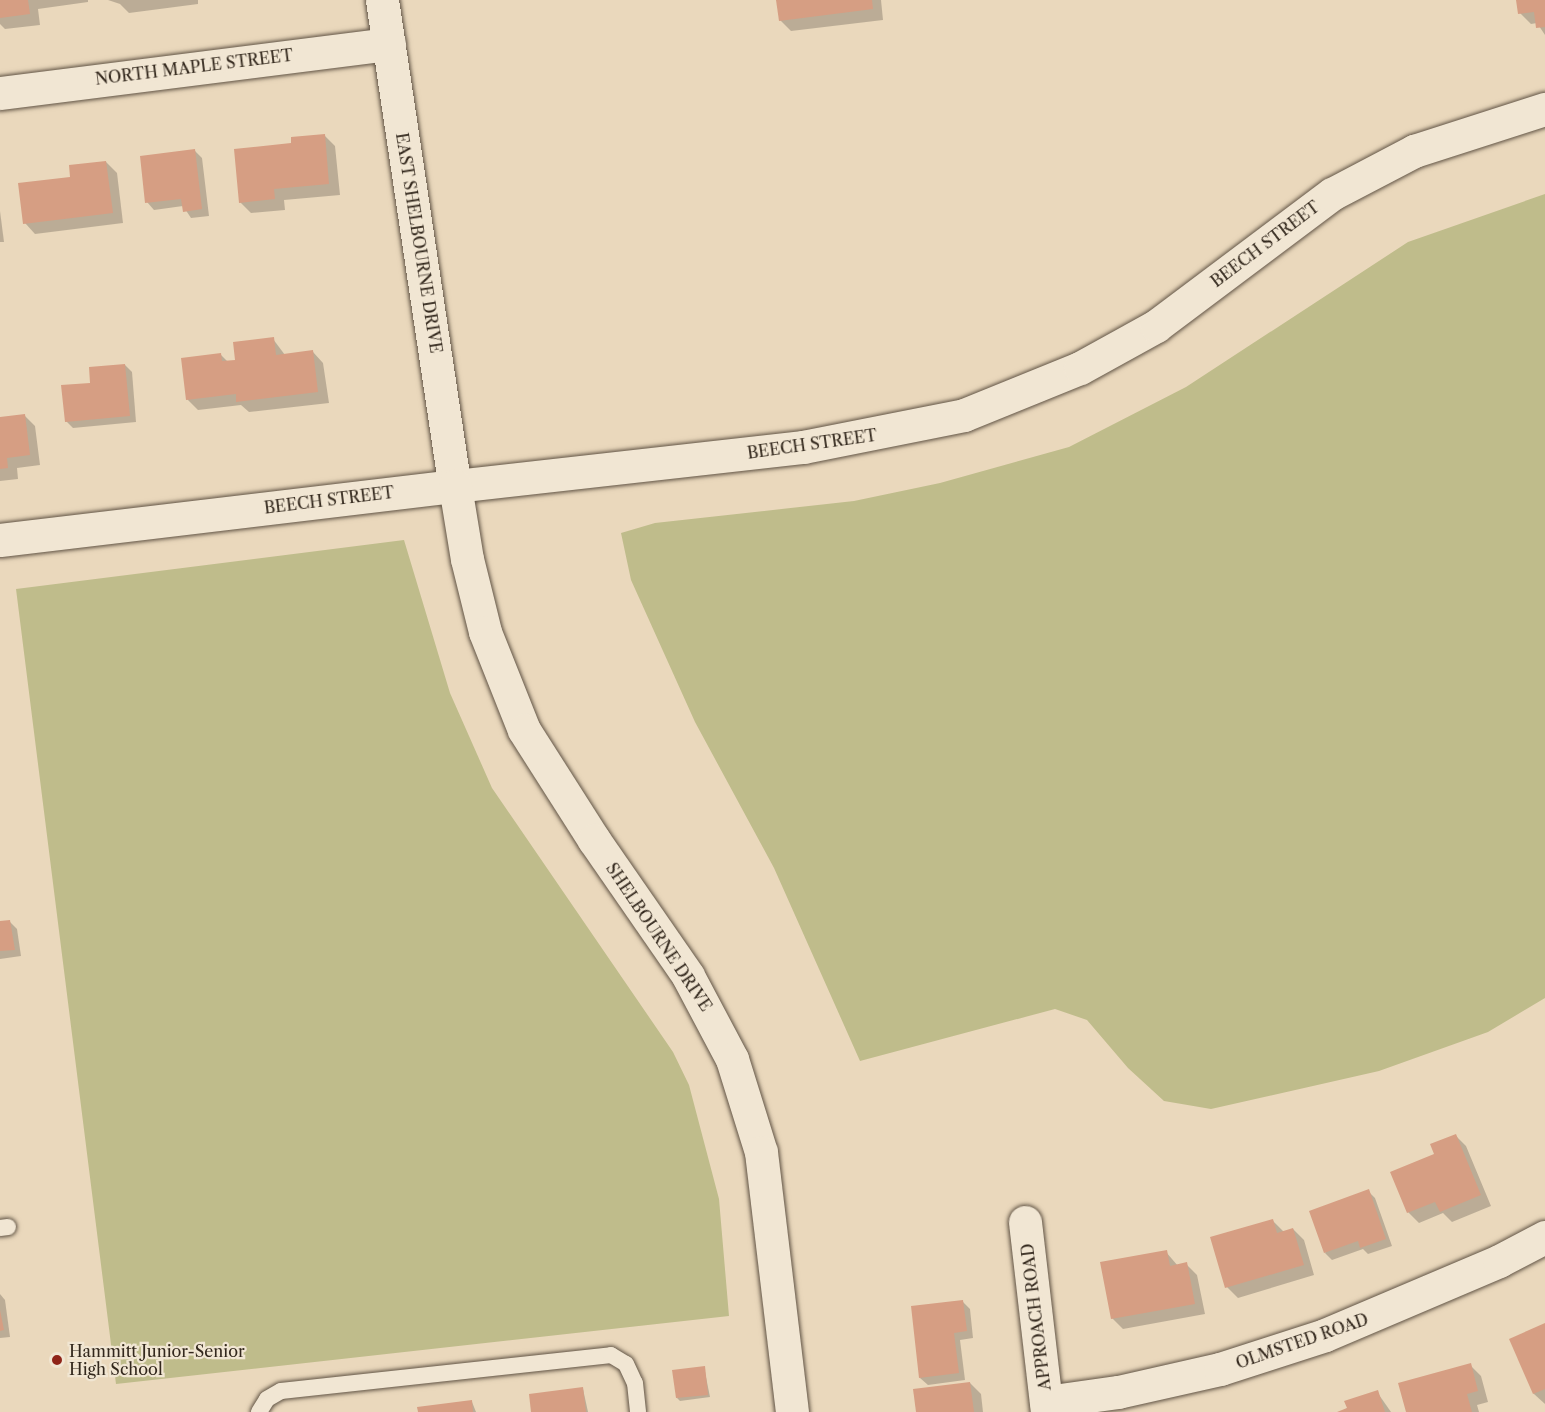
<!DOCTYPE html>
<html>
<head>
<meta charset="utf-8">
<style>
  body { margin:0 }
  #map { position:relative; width:1545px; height:1412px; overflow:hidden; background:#ead8bc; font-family:"Libre Caslon Text",serif }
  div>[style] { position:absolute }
  .green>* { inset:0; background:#bfbc8b }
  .shadow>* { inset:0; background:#0003 }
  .building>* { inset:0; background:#d69e83 }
  .roads { filter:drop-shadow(0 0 2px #615445) drop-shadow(0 0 2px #615445) }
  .service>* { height:16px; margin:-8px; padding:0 8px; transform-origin:8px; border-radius:8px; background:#f1e6d3 }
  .minor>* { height:33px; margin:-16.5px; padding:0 16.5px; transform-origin:16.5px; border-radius:16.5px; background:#f1e6d3 }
  .tertiary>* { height:33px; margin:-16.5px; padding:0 16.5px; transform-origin:16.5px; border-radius:16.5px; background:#f1e6d3 }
  .secondary>* { height:33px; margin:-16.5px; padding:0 16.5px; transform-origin:16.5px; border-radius:16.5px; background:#f1e6d3 }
  .dots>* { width:16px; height:16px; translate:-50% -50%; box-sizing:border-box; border:3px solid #f1e6d3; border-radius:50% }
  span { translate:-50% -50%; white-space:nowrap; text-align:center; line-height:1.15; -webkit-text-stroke:4.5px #f1e6d3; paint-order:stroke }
  .street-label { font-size:16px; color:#33281d }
  .poi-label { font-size:16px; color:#33281d }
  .left { translate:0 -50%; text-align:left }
</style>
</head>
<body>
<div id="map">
  <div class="green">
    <div style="clip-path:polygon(1545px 194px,1545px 998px,1488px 1032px,1379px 1071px,1211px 1109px,1164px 1101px,1128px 1068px,1087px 1020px,1055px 1009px,860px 1061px,774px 868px,695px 722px,631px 580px,621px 533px,655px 523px,854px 501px,940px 483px,1069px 447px,1186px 387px,1408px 242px)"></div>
    <div style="clip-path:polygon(404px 540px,450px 693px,492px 788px,673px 1052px,689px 1085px,719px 1199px,729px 1316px,116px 1384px,16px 589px)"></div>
  </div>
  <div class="shadow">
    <div style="clip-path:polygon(0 0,88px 0,88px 2px,38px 9px,40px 25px,5px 29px,0 24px)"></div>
    <div style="clip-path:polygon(108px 0,198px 0,198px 4px,129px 13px,120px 4px)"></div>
    <div style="clip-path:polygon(778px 0,881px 0,883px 20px,791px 31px,780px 20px)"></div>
    <div style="clip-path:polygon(1518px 0,1545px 0,1545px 35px,1537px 23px,1531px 24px,1520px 13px)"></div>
    <div style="clip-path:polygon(324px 135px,335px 146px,340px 195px,284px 200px,285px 210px,251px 213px,240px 202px,293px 145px)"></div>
    <div style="clip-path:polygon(195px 151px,202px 158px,209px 216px,191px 218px,183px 206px,154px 210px,147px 202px)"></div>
    <div style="clip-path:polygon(106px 162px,117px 173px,123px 223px,35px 234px,25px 223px)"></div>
    <div style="clip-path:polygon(0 211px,4px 242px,0 242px)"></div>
    <div style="clip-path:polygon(273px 339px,285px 355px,313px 352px,323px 363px,329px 403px,249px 412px,241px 405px,198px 410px,187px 399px,220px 354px,228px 362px,237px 361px)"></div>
    <div style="clip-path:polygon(125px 365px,132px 372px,136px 422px,73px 428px,66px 421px)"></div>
    <div style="clip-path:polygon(24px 415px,35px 426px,40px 465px,17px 468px,18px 479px,0 481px,0 418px)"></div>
    <div style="clip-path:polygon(10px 922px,17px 929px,21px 956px,0 959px,0 923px)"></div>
    <div style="clip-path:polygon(1455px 1135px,1466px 1146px,1491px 1206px,1452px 1222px,1443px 1213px,1419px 1223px,1408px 1212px,1436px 1155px)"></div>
    <div style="clip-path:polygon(1368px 1191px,1375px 1198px,1392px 1246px,1368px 1254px,1363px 1249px,1332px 1260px,1325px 1253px)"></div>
    <div style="clip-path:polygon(1272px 1220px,1284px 1232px,1293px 1229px,1304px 1240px,1314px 1275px,1238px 1298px,1227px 1287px)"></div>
    <div style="clip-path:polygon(1166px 1252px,1178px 1266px,1186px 1264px,1197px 1275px,1205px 1314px,1123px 1329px,1112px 1318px)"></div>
    <div style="clip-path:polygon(0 1294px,5px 1300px,10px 1337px,0 1338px)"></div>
    <div style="clip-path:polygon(963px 1302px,970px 1309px,973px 1338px,960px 1340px,965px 1380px,928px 1385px,920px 1378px)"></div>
    <div style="clip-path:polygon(1545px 1325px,1545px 1404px,1534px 1394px,1511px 1340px)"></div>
    <div style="clip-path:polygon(1470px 1365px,1481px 1376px,1488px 1402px,1477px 1405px,1479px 1412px,1407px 1412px)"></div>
    <div style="clip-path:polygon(704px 1367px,710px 1397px,680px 1401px,677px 1398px)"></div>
    <div style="clip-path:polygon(970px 1383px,981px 1394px,983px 1412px,917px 1412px)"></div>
    <div style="clip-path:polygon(583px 1389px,588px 1412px,532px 1412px)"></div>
    <div style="clip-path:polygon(1377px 1392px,1391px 1412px,1340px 1412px)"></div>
    <div style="clip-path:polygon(472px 1402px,476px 1412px,420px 1412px)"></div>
  </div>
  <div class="building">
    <div style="clip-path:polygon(0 0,28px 0,30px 14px,0 18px)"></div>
    <div style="clip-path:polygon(776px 0,872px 0,873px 9px,779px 21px)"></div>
    <div style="clip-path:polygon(1516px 0,1545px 0,1545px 27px,1536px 28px,1534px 12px,1518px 14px)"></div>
    <div style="clip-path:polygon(325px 134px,329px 184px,274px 189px,275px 199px,239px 203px,234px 149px,291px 143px,291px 137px)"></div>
    <div style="clip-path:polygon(195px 149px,202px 209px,183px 212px,181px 199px,145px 203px,140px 156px)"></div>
    <div style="clip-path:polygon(106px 161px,113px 213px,23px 224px,18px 183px,70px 177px,69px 165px)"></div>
    <div style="clip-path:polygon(274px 337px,276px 355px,313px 350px,318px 392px,236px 402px,236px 394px,186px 400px,181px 358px,221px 353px,222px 361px,235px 360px,233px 342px)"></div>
    <div style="clip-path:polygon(125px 364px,130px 416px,65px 422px,61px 385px,90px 383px,89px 367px)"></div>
    <div style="clip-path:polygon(25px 414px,30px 455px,7px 458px,8px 468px,0 469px,0 417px)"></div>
    <div style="clip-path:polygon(10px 920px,15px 950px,0 951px,0 921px)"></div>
    <div style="clip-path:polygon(1456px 1134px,1481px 1195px,1440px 1212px,1435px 1202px,1407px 1213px,1390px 1172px,1434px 1154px,1430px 1144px)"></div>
    <div style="clip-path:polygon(1369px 1189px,1386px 1239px,1360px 1248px,1358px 1241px,1324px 1253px,1309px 1211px)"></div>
    <div style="clip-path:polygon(1273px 1219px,1277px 1233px,1293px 1228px,1304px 1265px,1225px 1288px,1210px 1237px)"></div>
    <div style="clip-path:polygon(1167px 1250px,1170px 1266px,1187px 1262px,1195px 1304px,1111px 1319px,1100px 1262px)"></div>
    <div style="clip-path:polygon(963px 1300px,967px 1331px,954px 1333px,959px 1373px,919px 1378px,911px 1306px)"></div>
    <div style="clip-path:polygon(0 1310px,4px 1330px,0 1331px)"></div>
    <div style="clip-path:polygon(1545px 1323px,1545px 1389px,1533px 1394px,1509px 1339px)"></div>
    <div style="clip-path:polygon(1471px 1363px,1478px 1391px,1467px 1394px,1472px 1412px,1406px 1412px,1398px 1383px)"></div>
    <div style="clip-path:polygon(705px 1366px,708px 1395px,676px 1398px,672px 1370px)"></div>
    <div style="clip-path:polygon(970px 1382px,974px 1412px,916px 1412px,913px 1389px)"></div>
    <div style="clip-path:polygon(583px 1387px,586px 1412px,531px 1412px,529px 1394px)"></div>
    <div style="clip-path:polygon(1378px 1390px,1385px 1412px,1337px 1412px,1347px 1408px,1344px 1401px)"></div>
    <div style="clip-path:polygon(472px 1400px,473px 1412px,418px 1412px,417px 1407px)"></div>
  </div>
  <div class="roads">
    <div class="service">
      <div style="left:0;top:1228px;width:8px;rotate:-7deg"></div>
      <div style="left:259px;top:1412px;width:15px;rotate:-58deg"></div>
      <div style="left:267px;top:1399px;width:16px;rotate:-30deg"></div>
      <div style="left:281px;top:1391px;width:332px;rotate:-6.2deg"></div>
      <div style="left:611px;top:1355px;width:17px;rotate:31deg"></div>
      <div style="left:626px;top:1364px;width:21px;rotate:65deg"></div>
      <div style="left:635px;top:1383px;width:29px;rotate:84deg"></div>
    </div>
    <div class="minor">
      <div style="left:0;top:93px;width:392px;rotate:-7.2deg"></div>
      <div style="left:1025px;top:1222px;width:191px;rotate:83.4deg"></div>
      <div style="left:1046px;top:1402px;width:73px;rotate:-7.9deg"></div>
      <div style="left:1118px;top:1392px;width:105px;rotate:-12.7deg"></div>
      <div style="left:1220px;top:1369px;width:110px;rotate:-17.9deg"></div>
      <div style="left:1325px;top:1335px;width:189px;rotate:-23deg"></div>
      <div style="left:1499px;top:1261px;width:52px;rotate:-27.6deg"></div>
    </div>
    <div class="tertiary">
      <div style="left:382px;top:0;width:491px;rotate:81.5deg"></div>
      <div style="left:455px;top:486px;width:350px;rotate:-6.4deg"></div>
      <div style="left:803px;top:447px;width:164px;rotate:-11.2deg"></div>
      <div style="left:964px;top:415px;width:125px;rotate:-22.1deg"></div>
      <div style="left:1080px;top:368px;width:87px;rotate:-28.9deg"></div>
      <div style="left:1156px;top:326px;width:220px;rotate:-36.9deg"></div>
      <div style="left:1332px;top:194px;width:93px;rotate:-27.7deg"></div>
      <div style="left:1414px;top:151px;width:138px;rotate:-17.8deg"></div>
    </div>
    <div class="secondary">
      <div style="left:0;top:540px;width:458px;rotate:-6.8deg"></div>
      <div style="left:455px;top:486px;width:74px;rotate:80.7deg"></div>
      <div style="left:467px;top:559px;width:75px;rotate:76.1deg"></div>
      <div style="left:485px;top:632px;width:105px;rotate:68.3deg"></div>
      <div style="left:524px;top:730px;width:130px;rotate:57.5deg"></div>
      <div style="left:594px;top:840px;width:165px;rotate:55.3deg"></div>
      <div style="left:688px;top:976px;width:94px;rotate:62.1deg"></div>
      <div style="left:732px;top:1059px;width:97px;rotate:72.7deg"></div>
      <div style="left:761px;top:1152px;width:262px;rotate:83.2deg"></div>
    </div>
  </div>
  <div class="dots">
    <div style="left:57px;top:1360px;background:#8f2418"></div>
  </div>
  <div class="street-label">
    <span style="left:194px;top:67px;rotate:-7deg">NORTH MAPLE STREET</span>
    <span style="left:419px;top:243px;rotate:81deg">EAST SHELBOURNE DRIVE</span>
    <span style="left:1265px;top:244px;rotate:-37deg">BEECH STREET</span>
    <span style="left:812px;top:444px;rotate:-8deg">BEECH STREET</span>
    <span style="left:329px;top:500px;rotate:-7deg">BEECH STREET</span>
    <span style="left:659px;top:937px;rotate:56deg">SHELBOURNE DRIVE</span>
    <span style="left:1036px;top:1317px;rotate:-97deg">APPROACH ROAD</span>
    <span style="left:1302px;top:1341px;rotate:-19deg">OLMSTED ROAD</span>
  </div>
  <div class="poi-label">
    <span class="left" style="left:69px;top:1360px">Hammitt Junior-Senior<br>High School</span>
  </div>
</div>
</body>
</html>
